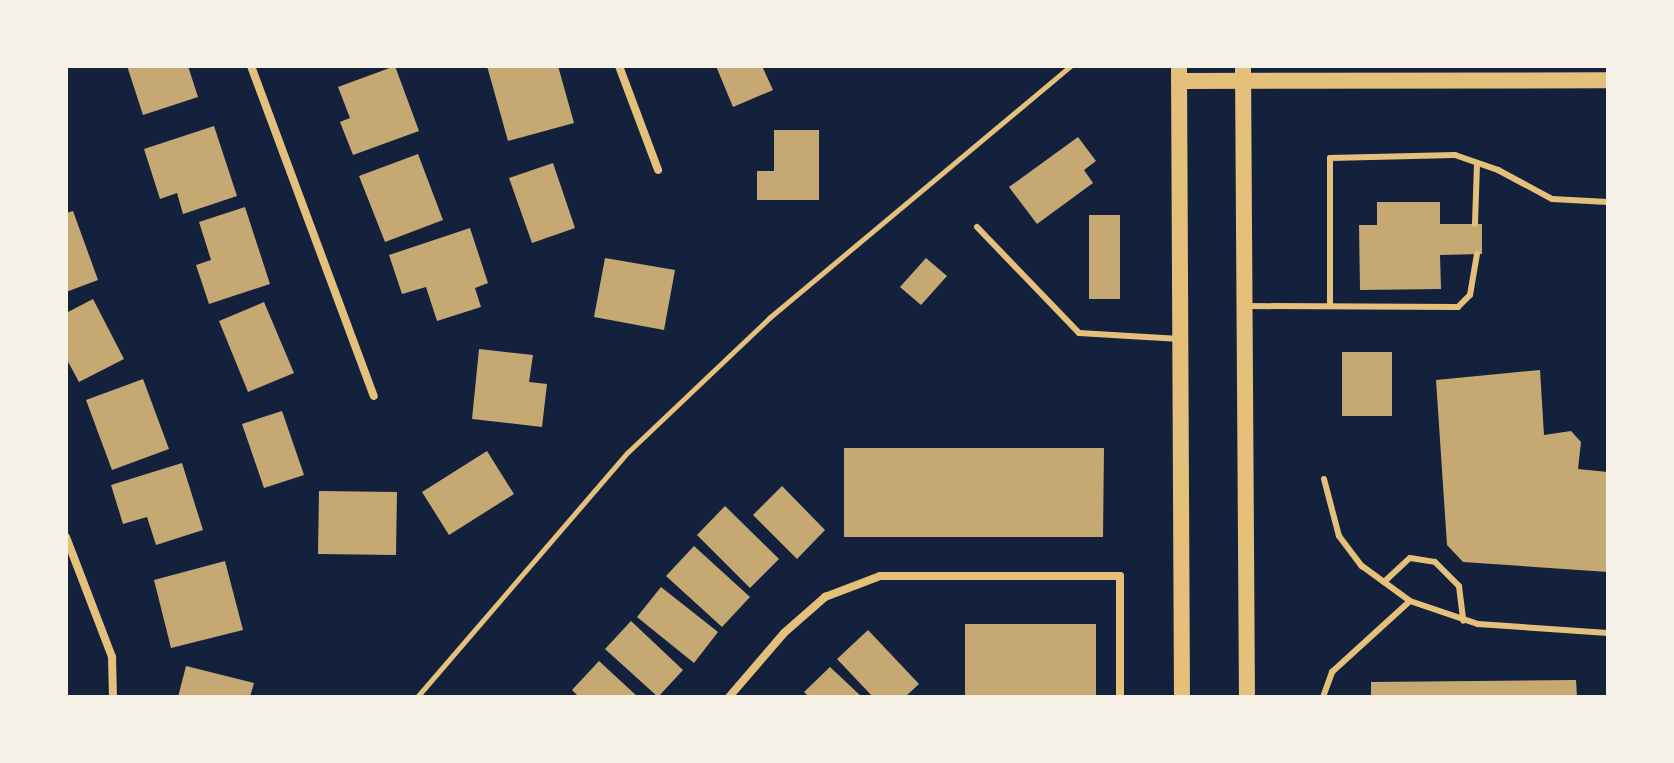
<!DOCTYPE html>
<html>
<head>
<meta charset="utf-8">
<style>
  body { margin:0 }
  #map { position:relative; width:1674px; height:763px; overflow:hidden; background:#14213d; font-family:"Alegreya Sans",sans-serif }
  div>[style] { position:absolute }
  .building>* { inset:0; background:#c6a872 }
  .path>* { height:5px; margin:-2.5px; padding:0 2.5px; transform-origin:2.5px; border-radius:2.5px; background:#e5c07b }
  .service>* { height:6px; margin:-3px; padding:0 3px; transform-origin:3px; border-radius:3px; background:#e5c07b }
  .minor>* { height:8px; margin:-4px; padding:0 4px; transform-origin:4px; border-radius:4px; background:#e5c07b }
  .secondary>* { height:16px; margin:-8px; padding:0 8px; transform-origin:8px; border-radius:8px; background:#e5c07b }
  span { translate:-50% -50%; white-space:nowrap; text-align:center; line-height:1.15; -webkit-text-stroke:6px #f6f1e7; paint-order:stroke }
  .frame { position:absolute; inset:0; border:68px solid #f6f1e7; pointer-events:none }
</style>
</head>
<body>
<div id="map">
  <div class="building">
    <div style="clip-path:polygon(127px 66px,188px 66px,198px 97px,143px 115px)"></div>
    <div style="clip-path:polygon(395px 66px,419px 131px,353px 155px,340px 122px,350px 118px,338px 87px)"></div>
    <div style="clip-path:polygon(487px 66px,558px 66px,574px 123px,508px 141px)"></div>
    <div style="clip-path:polygon(716px 66px,762px 66px,773px 90px,733px 107px)"></div>
    <div style="clip-path:polygon(214px 126px,237px 196px,183px 214px,177px 193px,160px 199px,144px 149px)"></div>
    <div style="clip-path:polygon(774px 130px,819px 130px,819px 200px,757px 200px,757px 171px,774px 171px)"></div>
    <div style="clip-path:polygon(1078px 137px,1096px 161px,1084px 170px,1093px 183px,1037px 224px,1009px 187px)"></div>
    <div style="clip-path:polygon(418px 154px,443px 220px,385px 242px,359px 176px)"></div>
    <div style="clip-path:polygon(553px 163px,575px 228px,532px 243px,509px 178px)"></div>
    <div style="clip-path:polygon(1377px 202px,1440px 202px,1440px 224px,1482px 224px,1482px 254px,1440px 255px,1441px 289px,1360px 290px,1359px 225px,1377px 225px)"></div>
    <div style="clip-path:polygon(245px 207px,270px 284px,209px 304px,196px 265px,211px 260px,199px 222px)"></div>
    <div style="clip-path:polygon(73px 211px,98px 280px,66px 292px,66px 213px)"></div>
    <div style="clip-path:polygon(1089px 215px,1120px 215px,1120px 299px,1089px 299px)"></div>
    <div style="clip-path:polygon(470px 228px,488px 283px,475px 288px,481px 307px,437px 321px,426px 287px,402px 294px,389px 255px)"></div>
    <div style="clip-path:polygon(605px 258px,675px 270px,664px 330px,594px 317px)"></div>
    <div style="clip-path:polygon(926px 258px,947px 276px,921px 305px,900px 287px)"></div>
    <div style="clip-path:polygon(93px 299px,124px 359px,79px 382px,66px 358px,66px 313px)"></div>
    <div style="clip-path:polygon(264px 302px,294px 373px,248px 392px,219px 321px)"></div>
    <div style="clip-path:polygon(479px 349px,533px 355px,529px 382px,547px 384px,542px 427px,472px 419px)"></div>
    <div style="clip-path:polygon(1342px 352px,1392px 352px,1392px 416px,1342px 416px)"></div>
    <div style="clip-path:polygon(1540px 370px,1544px 435px,1571px 431px,1581px 442px,1578px 469px,1608px 472px,1608px 572px,1463px 562px,1447px 545px,1436px 380px)"></div>
    <div style="clip-path:polygon(143px 379px,169px 449px,112px 470px,86px 400px)"></div>
    <div style="clip-path:polygon(282px 411px,304px 475px,264px 488px,242px 424px)"></div>
    <div style="clip-path:polygon(844px 448px,1104px 448px,1103px 537px,844px 537px)"></div>
    <div style="clip-path:polygon(487px 451px,514px 494px,449px 535px,422px 492px)"></div>
    <div style="clip-path:polygon(182px 463px,203px 530px,156px 545px,147px 517px,123px 524px,111px 485px)"></div>
    <div style="clip-path:polygon(782px 486px,825px 530px,797px 559px,753px 515px)"></div>
    <div style="clip-path:polygon(319px 491px,397px 492px,396px 555px,318px 554px)"></div>
    <div style="clip-path:polygon(725px 506px,779px 559px,750px 588px,697px 535px)"></div>
    <div style="clip-path:polygon(694px 546px,750px 597px,722px 627px,666px 576px)"></div>
    <div style="clip-path:polygon(225px 561px,243px 630px,171px 648px,154px 580px)"></div>
    <div style="clip-path:polygon(661px 587px,718px 632px,694px 663px,637px 617px)"></div>
    <div style="clip-path:polygon(631px 621px,683px 670px,658px 697px,605px 649px)"></div>
    <div style="clip-path:polygon(965px 624px,1096px 624px,1096px 697px,965px 697px)"></div>
    <div style="clip-path:polygon(868px 630px,919px 684px,905px 697px,873px 697px,837px 659px)"></div>
    <div style="clip-path:polygon(599px 661px,638px 697px,579px 697px,572px 690px)"></div>
    <div style="clip-path:polygon(186px 666px,254px 683px,250px 697px,178px 697px)"></div>
    <div style="clip-path:polygon(830px 667px,862px 697px,809px 697px,804px 692px)"></div>
    <div style="clip-path:polygon(1576px 680px,1577px 697px,1371px 697px,1371px 682px)"></div>
  </div>
  <div class="path">
    <div style="left:417px;top:697px;width:323px;rotate:-49.3deg"></div>
    <div style="left:628px;top:452px;width:195px;rotate:-43.5deg"></div>
    <div style="left:769px;top:318px;width:393px;rotate:-39.9deg"></div>
  </div>
  <div class="service">
    <div style="left:1475px;top:224px;width:61px;rotate:-88.1deg"></div>
    <div style="left:977px;top:227px;width:147px;rotate:46.1deg"></div>
    <div style="left:1079px;top:333px;width:101px;rotate:3.4deg"></div>
    <div style="left:1330px;top:303px;width:145px;rotate:-90deg"></div>
    <div style="left:1330px;top:158px;width:125px;rotate:-1.4deg"></div>
    <div style="left:1455px;top:155px;width:46px;rotate:19.2deg"></div>
    <div style="left:1498px;top:170px;width:61px;rotate:28.2deg"></div>
    <div style="left:1552px;top:199px;width:56px;rotate:3.1deg"></div>
    <div style="left:1248px;top:306px;width:210px;rotate:0.3deg"></div>
    <div style="left:1458px;top:307px;width:17px;rotate:-45deg"></div>
    <div style="left:1470px;top:295px;width:42px;rotate:-80.3deg"></div>
    <div style="left:1324px;top:479px;width:59px;rotate:75.3deg"></div>
    <div style="left:1339px;top:536px;width:38px;rotate:53deg"></div>
    <div style="left:1362px;top:566px;width:59px;rotate:36.1deg"></div>
    <div style="left:1384px;top:582px;width:35px;rotate:-43deg"></div>
    <div style="left:1410px;top:558px;width:25px;rotate:9deg"></div>
    <div style="left:1435px;top:562px;width:34px;rotate:45deg"></div>
    <div style="left:1459px;top:586px;width:35px;rotate:83deg"></div>
    <div style="left:1323px;top:697px;width:27px;rotate:-70deg"></div>
    <div style="left:1332px;top:672px;width:105px;rotate:-42.3deg"></div>
    <div style="left:1410px;top:601px;width:72px;rotate:18.7deg"></div>
    <div style="left:1478px;top:624px;width:130px;rotate:4deg"></div>
  </div>
  <div class="minor">
    <div style="left:251px;top:66px;width:352px;rotate:69.6deg"></div>
    <div style="left:619px;top:66px;width:111px;rotate:69.4deg"></div>
    <div style="left:66px;top:537px;width:129px;rotate:69deg"></div>
    <div style="left:112px;top:657px;width:40px;rotate:88.6deg"></div>
    <div style="left:729px;top:697px;width:84px;rotate:-49.3deg"></div>
    <div style="left:784px;top:633px;width:55px;rotate:-41.3deg"></div>
    <div style="left:825px;top:597px;width:59px;rotate:-20.9deg"></div>
    <div style="left:880px;top:576px;width:240px"></div>
    <div style="left:1120px;top:576px;width:121px;rotate:90deg"></div>
  </div>
  <div class="secondary">
    <div style="left:1179px;top:66px;width:631px;rotate:89.73deg"></div>
    <div style="left:1243px;top:66px;width:631px;rotate:89.64deg"></div>
    <div style="left:1179px;top:81px;width:429px;rotate:-0.1deg"></div>
  </div>
  <div class="frame"></div>
</div>
</body>
</html>
